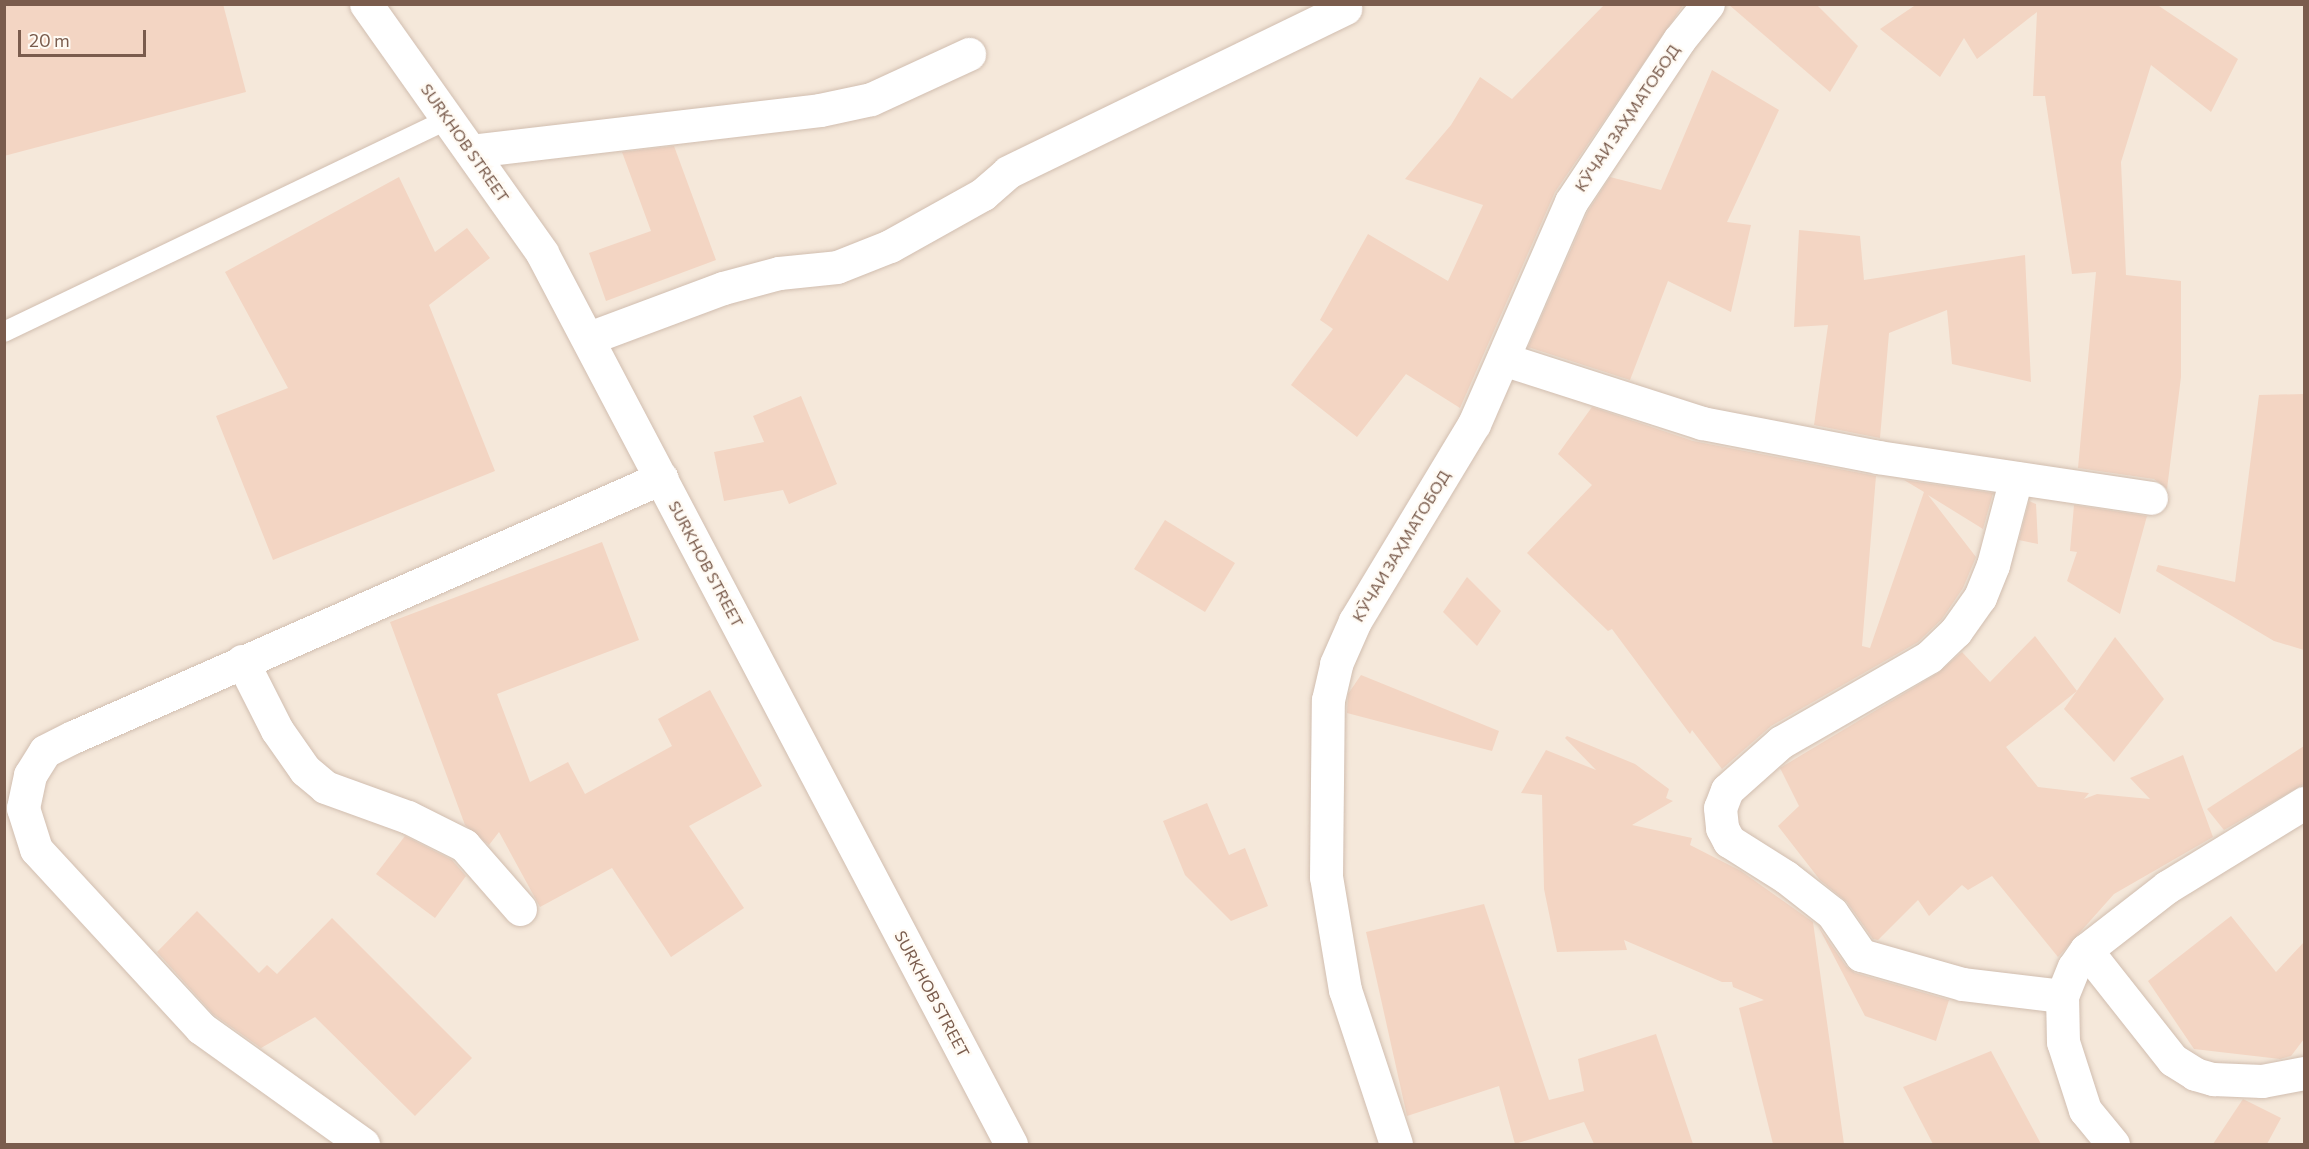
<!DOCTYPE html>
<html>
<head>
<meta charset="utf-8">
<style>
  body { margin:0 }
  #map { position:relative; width:2309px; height:1149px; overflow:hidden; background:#fdf6ec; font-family:Commissioner,sans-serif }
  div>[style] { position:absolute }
  .residential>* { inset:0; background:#f5e8da }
  .building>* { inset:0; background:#f3d5c3 }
  .roads { filter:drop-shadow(0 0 2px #d1beb0) drop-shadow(0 0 2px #d1beb0) }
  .service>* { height:20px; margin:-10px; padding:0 10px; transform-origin:10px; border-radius:10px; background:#fff }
  .minor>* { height:33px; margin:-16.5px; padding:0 16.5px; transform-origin:16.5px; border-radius:16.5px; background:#fff }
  span { translate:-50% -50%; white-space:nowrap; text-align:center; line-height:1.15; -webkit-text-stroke:4.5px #fffaf3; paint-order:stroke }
  .street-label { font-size:16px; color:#7a5c4d }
  .frame { position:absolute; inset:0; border:6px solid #7a5c4d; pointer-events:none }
  .scale { position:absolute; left:18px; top:30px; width:128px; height:27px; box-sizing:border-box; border:3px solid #7a5c4d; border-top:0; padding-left:8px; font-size:18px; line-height:21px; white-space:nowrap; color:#7a5c4d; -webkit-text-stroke:4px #fffaf3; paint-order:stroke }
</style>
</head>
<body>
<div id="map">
  <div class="residential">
    <div style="clip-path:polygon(5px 5px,2304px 5px,2304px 1144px,5px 1144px)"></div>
  </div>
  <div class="building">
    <div style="clip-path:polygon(4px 4px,223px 4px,246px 92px,4px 156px)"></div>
    <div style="clip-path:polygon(1605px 4px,1684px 4px,1555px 192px,1460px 408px,1406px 374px,1357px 437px,1291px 385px,1333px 329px,1320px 320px,1368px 234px,1448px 281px,1483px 205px,1405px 179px,1451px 125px,1480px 77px,1512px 99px)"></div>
    <div style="clip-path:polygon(1728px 4px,1816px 4px,1858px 46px,1830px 92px)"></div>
    <div style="clip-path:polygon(1917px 4px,2156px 4px,2238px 59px,2211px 112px,2151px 65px,2121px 162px,2126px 275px,2181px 281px,2181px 377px,2167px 489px,2154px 479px,2078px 468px,2096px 272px,2072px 274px,2045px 96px,2033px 96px,2037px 12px,1977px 59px,1964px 38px,1940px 77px,1880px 29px)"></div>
    <div style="clip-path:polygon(1712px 70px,1779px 110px,1727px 222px,1751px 225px,1731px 312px,1668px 281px,1630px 380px,1528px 347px,1588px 211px,1610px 177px,1661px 190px)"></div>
    <div style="clip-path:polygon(674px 146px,716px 260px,606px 301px,589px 253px,651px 231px,622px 152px)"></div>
    <div style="clip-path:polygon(399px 177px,435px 252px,467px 228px,490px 258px,429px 305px,495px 471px,273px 560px,216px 416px,288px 388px,225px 272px)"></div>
    <div style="clip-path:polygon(1799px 230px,1860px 236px,1864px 280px,2025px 255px,2031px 382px,1952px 364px,1947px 310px,1889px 333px,1880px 438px,1814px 425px,1828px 325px,1794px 327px)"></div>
    <div style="clip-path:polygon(2304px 394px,2304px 650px,2274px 641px,2156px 571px,2158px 565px,2235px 582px,2259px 395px)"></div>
    <div style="clip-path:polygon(801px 396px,837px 484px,789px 504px,783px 490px,724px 501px,714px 452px,764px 442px,753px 416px)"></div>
    <div style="clip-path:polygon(1592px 407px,1693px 441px,1876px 476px,1862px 646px,1870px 648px,1924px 492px,1904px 480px,1993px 493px,1983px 529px,1928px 495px,1976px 557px,1963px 588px,1942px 619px,1918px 642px,1771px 726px,1722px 769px,1692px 730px,1690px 734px,1612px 629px,1608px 631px,1527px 553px,1592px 485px,1558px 454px)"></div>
    <div style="clip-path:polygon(2029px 501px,2036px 504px,2038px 544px,2019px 540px)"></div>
    <div style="clip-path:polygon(2074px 505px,2147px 516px,2120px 614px,2067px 581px,2077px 552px,2070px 551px)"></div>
    <div style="clip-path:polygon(1165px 520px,1235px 563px,1205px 612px,1134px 569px)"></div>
    <div style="clip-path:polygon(602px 542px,639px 640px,497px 694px,530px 782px,568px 762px,585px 794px,672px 746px,658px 719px,710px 690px,762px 786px,689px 826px,744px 908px,671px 957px,612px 868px,540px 907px,499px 832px,489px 845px,465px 825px,390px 622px)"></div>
    <div style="clip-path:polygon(1467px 577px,1501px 611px,1477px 646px,1443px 612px)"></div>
    <div style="clip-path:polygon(2035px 636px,2077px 691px,2006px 747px,2038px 787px,2089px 793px,2084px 799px,2097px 794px,2150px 799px,2130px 778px,2183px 755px,2213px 837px,2114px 894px,2058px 957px,1992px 876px,1968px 890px,1962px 885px,1929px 916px,1918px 900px,1878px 940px,1873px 939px,1847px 902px,1820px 880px,1778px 826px,1799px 806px,1780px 768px,1938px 673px,1962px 652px,1990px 682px)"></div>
    <div style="clip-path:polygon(2115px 637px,2164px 699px,2114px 762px,2064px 709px)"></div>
    <div style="clip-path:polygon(1361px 675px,1499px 731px,1492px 751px,1347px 713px,1348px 694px)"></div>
    <div style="clip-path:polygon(1567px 736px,1635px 764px,1669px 789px,1666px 798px,1673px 801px,1632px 825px,1692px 838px,1690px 845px,1741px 871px,1813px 922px,1844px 1144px,1773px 1144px,1739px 1008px,1764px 1000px,1733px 987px,1732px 982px,1722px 982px,1624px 940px,1627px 950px,1557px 952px,1544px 889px,1542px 795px,1521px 793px,1546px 750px,1596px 770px,1565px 738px)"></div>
    <div style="clip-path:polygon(2304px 746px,2304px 784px,2224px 830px,2207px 809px)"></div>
    <div style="clip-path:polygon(1207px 803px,1229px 855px,1245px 848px,1268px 906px,1231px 921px,1185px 875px,1163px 821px)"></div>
    <div style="clip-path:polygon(405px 836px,452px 860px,466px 876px,435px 918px,376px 874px)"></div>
    <div style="clip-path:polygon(1484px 904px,1549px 1100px,1584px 1091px,1578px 1059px,1656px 1034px,1693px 1144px,1594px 1144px,1584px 1122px,1515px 1144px,1499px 1086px,1407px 1116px,1366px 932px)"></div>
    <div style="clip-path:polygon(197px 911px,259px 973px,267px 965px,277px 974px,332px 918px,472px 1058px,415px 1116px,315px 1017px,261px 1048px,213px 1014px,157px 952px)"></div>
    <div style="clip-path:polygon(2231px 916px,2276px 972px,2304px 942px,2304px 1039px,2291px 1056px,2280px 1059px,2194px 1049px,2148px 981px)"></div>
    <div style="clip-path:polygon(1818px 926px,1846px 966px,1855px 973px,1949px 1000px,1936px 1041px,1865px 1016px)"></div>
    <div style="clip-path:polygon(1991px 1051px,2041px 1144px,1933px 1144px,1903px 1087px)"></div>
    <div style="clip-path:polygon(2243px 1099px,2281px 1118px,2267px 1144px,2213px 1144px)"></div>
  </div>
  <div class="roads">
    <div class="service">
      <div style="left:4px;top:332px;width:492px;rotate:-25.6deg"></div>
    </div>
    <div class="minor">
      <div style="left:366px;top:4px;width:305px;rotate:54.7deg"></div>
      <div style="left:542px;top:253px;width:1007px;rotate:62.24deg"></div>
      <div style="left:471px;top:151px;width:351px;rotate:-6.7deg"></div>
      <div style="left:820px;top:110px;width:52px;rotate:-12.2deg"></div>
      <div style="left:871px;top:99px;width:108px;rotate:-24.7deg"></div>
      <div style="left:589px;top:338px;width:143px;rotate:-20.5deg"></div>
      <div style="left:723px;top:288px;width:58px;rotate:-15deg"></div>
      <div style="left:779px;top:273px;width:58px;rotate:-5.9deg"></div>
      <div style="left:837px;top:267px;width:57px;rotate:-21.6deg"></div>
      <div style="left:890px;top:246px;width:107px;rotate:-29.2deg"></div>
      <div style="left:983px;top:194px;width:33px;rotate:-41deg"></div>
      <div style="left:1008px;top:172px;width:375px;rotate:-25.9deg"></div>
      <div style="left:1503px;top:359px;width:209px;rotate:17.8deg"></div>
      <div style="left:1702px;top:423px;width:179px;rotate:10.9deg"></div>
      <div style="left:1878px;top:457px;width:276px;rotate:8.5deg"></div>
      <div style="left:2016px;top:478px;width:90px;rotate:104.8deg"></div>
      <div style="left:1993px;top:565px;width:35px;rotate:112deg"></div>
      <div style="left:1980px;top:597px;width:42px;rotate:125.2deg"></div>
      <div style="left:1956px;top:631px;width:37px;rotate:136deg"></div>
      <div style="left:1929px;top:657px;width:171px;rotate:150.1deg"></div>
      <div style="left:1781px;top:742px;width:72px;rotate:138.4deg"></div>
      <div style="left:1727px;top:790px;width:19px;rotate:111deg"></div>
      <div style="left:1720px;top:808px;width:20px;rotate:84deg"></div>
      <div style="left:1722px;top:828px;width:15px;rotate:62deg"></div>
      <div style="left:1729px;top:841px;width:67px;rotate:32.3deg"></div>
      <div style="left:1786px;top:877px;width:58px;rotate:38deg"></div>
      <div style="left:1832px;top:913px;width:51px;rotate:55.4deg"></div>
      <div style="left:1861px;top:955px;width:106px;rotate:15.9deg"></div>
      <div style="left:1963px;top:984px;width:100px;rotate:6.9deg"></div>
      <div style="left:242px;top:661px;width:77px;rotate:63.1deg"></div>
      <div style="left:277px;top:730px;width:49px;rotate:55deg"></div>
      <div style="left:305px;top:770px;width:26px;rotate:40deg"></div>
      <div style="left:325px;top:787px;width:88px;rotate:19.9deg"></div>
      <div style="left:408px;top:817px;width:63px;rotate:26.6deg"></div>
      <div style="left:464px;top:845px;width:85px;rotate:48.8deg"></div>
      <div style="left:2086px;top:950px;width:140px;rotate:51.7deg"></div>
      <div style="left:2173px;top:1060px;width:26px;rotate:32deg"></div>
      <div style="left:2195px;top:1074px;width:19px;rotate:16deg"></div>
      <div style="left:2213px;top:1079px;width:49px;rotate:2.3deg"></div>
      <div style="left:2262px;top:1081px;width:43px;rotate:-10.8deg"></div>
      <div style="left:363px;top:1144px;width:199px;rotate:-144.4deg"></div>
      <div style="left:201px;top:1028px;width:243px;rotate:-132.7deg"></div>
      <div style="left:36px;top:849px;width:43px;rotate:-107.6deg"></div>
      <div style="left:23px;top:808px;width:34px;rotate:-78deg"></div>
      <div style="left:30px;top:775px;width:28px;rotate:-58deg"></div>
      <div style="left:45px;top:751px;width:31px;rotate:-27deg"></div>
      <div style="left:73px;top:737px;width:643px;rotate:-23.77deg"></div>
      <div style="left:1396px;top:1144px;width:162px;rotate:-108.3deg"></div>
      <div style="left:1345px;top:990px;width:115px;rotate:-99.5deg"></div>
      <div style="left:1326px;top:877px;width:177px;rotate:-89.4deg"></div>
      <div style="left:1328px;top:700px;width:37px;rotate:-77deg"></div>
      <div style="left:1336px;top:664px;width:47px;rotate:-66.2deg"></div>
      <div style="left:1355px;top:621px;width:230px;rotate:-58.9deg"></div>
      <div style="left:1474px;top:424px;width:242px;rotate:-66.4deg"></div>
      <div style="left:1571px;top:202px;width:195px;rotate:-56.3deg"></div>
      <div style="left:1679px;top:40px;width:46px;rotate:-51.1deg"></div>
      <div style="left:2113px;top:1144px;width:44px;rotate:-129.5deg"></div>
      <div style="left:2085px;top:1110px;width:71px;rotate:-107.9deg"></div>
      <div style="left:2063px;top:1042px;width:46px;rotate:-91.2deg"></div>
      <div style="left:2062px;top:996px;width:31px;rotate:-68deg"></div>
      <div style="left:2074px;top:967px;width:21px;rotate:-55deg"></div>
      <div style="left:2086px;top:950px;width:103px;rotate:-37.9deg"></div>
      <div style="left:2167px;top:887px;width:161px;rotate:-31.5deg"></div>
    </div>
  </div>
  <div class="street-label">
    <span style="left:1627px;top:118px;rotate:-56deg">КӮЧАИ ЗАҲМАТОБОД</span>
    <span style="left:465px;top:143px;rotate:55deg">SURKHOB STREET</span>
    <span style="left:1401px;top:546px;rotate:-59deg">КӮЧАИ ЗАҲМАТОБОД</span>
    <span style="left:706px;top:564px;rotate:62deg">SURKHOB STREET</span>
    <span style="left:932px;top:994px;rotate:62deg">SURKHOB STREET</span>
  </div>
  <div class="frame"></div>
  <div class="scale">20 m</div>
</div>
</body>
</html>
